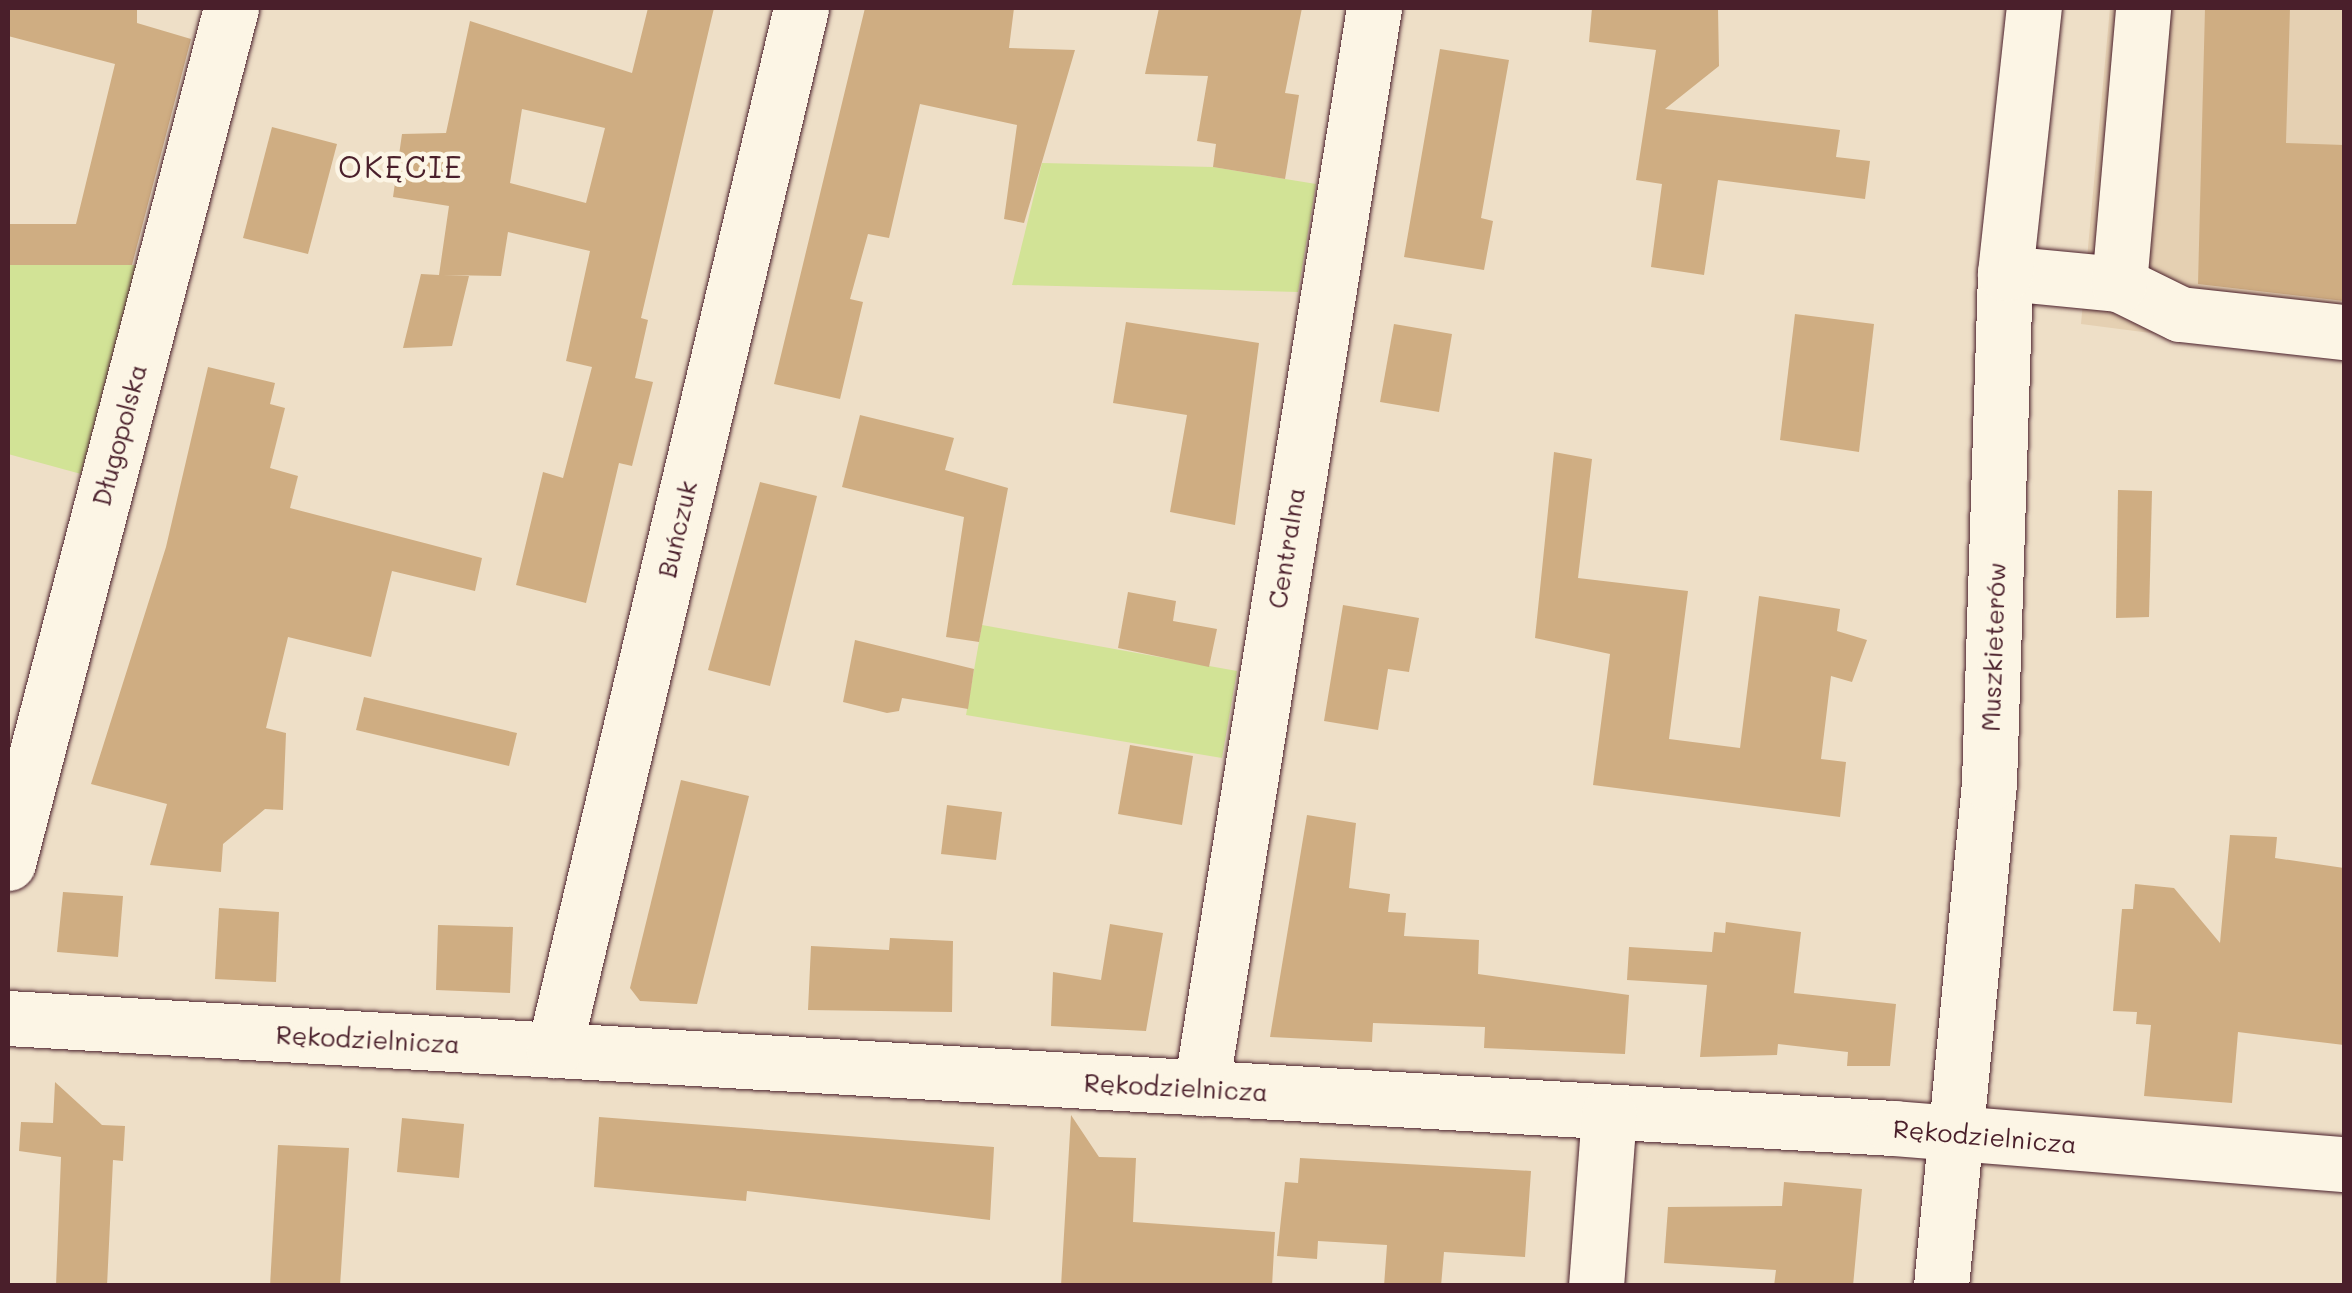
<!DOCTYPE html>
<html>
<head>
<meta charset="utf-8">
<style>
  body { margin:0 }
  #map { position:relative; width:2352px; height:1293px; overflow:hidden; background:#eedfc7; font-family:Mali,sans-serif }
  div>[style] { position:absolute }
  .built>* { inset:0; background:#e5d0b2 }
  .green>* { inset:0; background:#d2e396 }
  .building>* { inset:0; background:#cfad82 }
  .roads { filter:drop-shadow(0 0 2px #4a1f2b) drop-shadow(0 0 2px #4a1f2b) }
  .minor>* { height:55px; margin:-27.5px; padding:0 27.5px; transform-origin:27.5px; border-radius:27.5px; background:#fcf5e5 }
  span { translate:-50% -50%; white-space:nowrap; text-align:center; line-height:1.15; -webkit-text-stroke:9px #fcf5e5; paint-order:stroke }
  .street-label { font-size:25px; color:#4a1f2b }
  .quarter-label { font-size:30px; color:#4a1f2b; letter-spacing:2.5px }
  .frame { position:absolute; inset:0; border:10px solid #4a1f2b; pointer-events:none }
</style>
</head>
<body>
<div id="map">
  <div class="built">
    <div style="clip-path:polygon(2110px 8px,2344px 8px,2344px 358px,2081px 324px)"></div>
  </div>
  <div class="green">
    <div style="clip-path:polygon(1042px 163px,1213px 167px,1316px 184px,1298px 292px,1012px 285px)"></div>
    <div style="clip-path:polygon(8px 265px,136px 265px,81px 474px,8px 454px)"></div>
    <div style="clip-path:polygon(982px 625px,1237px 671px,1222px 758px,966px 715px)"></div>
  </div>
  <div class="building">
    <div style="clip-path:polygon(8px 8px,137px 8px,137px 23px,191px 39px,132px 265px,8px 265px,8px 224px,76px 224px,115px 64px,8px 36px)"></div>
    <div style="clip-path:polygon(evenodd,648px 8px,714px 8px,641px 318px,648px 320px,635px 378px,653px 382px,632px 466px,619px 463px,586px 603px,516px 585px,543px 472px,563px 478px,592px 367px,566px 361px,590px 251px,508px 232px,501px 276px,443px 275px,469px 276px,452px 346px,403px 348px,421px 274px,439px 275px,449px 206px,393px 197px,402px 134px,446px 133px,470px 21px,632px 73px,648px 8px,522px 109px,605px 128px,586px 203px,510px 183px,522px 109px)"></div>
    <div style="clip-path:polygon(865px 8px,1014px 8px,1009px 48px,1075px 50px,1024px 223px,1004px 219px,1017px 125px,920px 104px,889px 238px,868px 234px,850px 299px,863px 302px,840px 399px,774px 384px)"></div>
    <div style="clip-path:polygon(1159px 8px,1302px 8px,1285px 93px,1299px 95px,1285px 179px,1213px 167px,1216px 144px,1197px 141px,1208px 76px,1145px 74px)"></div>
    <div style="clip-path:polygon(1592px 8px,1718px 8px,1719px 66px,1665px 109px,1840px 130px,1836px 157px,1870px 161px,1865px 199px,1718px 180px,1704px 275px,1651px 267px,1662px 184px,1636px 180px,1656px 50px,1589px 42px)"></div>
    <div style="clip-path:polygon(2205px 8px,2290px 8px,2286px 143px,2344px 145px,2344px 301px,2198px 284px)"></div>
    <div style="clip-path:polygon(1440px 49px,1509px 60px,1481px 218px,1493px 221px,1484px 270px,1404px 257px)"></div>
    <div style="clip-path:polygon(272px 127px,337px 144px,308px 254px,243px 238px)"></div>
    <div style="clip-path:polygon(1795px 314px,1874px 324px,1859px 452px,1780px 440px)"></div>
    <div style="clip-path:polygon(1126px 322px,1259px 343px,1235px 525px,1170px 512px,1187px 415px,1113px 403px)"></div>
    <div style="clip-path:polygon(1394px 324px,1452px 334px,1439px 412px,1380px 402px)"></div>
    <div style="clip-path:polygon(208px 367px,275px 383px,270px 404px,285px 408px,270px 468px,298px 476px,290px 508px,482px 558px,475px 591px,392px 571px,371px 657px,288px 637px,266px 728px,286px 733px,283px 810px,265px 809px,223px 844px,221px 872px,150px 865px,167px 804px,91px 784px,166px 547px)"></div>
    <div style="clip-path:polygon(860px 415px,954px 438px,945px 470px,1008px 488px,979px 642px,946px 637px,964px 517px,842px 487px)"></div>
    <div style="clip-path:polygon(1554px 452px,1592px 459px,1578px 578px,1688px 591px,1669px 739px,1740px 748px,1759px 596px,1840px 609px,1837px 631px,1867px 640px,1852px 682px,1831px 676px,1821px 759px,1846px 762px,1840px 817px,1593px 785px,1610px 654px,1535px 638px)"></div>
    <div style="clip-path:polygon(760px 482px,817px 496px,770px 686px,708px 670px)"></div>
    <div style="clip-path:polygon(2118px 490px,2152px 491px,2149px 617px,2116px 618px)"></div>
    <div style="clip-path:polygon(1128px 592px,1176px 601px,1173px 621px,1217px 629px,1209px 667px,1118px 648px)"></div>
    <div style="clip-path:polygon(1343px 605px,1419px 618px,1409px 672px,1388px 669px,1378px 730px,1324px 721px)"></div>
    <div style="clip-path:polygon(855px 640px,974px 669px,968px 709px,902px 698px,899px 711px,887px 713px,843px 702px)"></div>
    <div style="clip-path:polygon(364px 697px,517px 733px,509px 766px,356px 730px)"></div>
    <div style="clip-path:polygon(1130px 745px,1193px 756px,1182px 825px,1118px 814px)"></div>
    <div style="clip-path:polygon(681px 780px,749px 796px,697px 1004px,640px 1001px,630px 988px)"></div>
    <div style="clip-path:polygon(947px 805px,1002px 812px,996px 860px,941px 854px)"></div>
    <div style="clip-path:polygon(1307px 815px,1356px 823px,1349px 888px,1390px 894px,1388px 912px,1406px 913px,1404px 936px,1479px 940px,1478px 974px,1629px 995px,1625px 1054px,1484px 1048px,1485px 1027px,1373px 1023px,1372px 1042px,1270px 1037px)"></div>
    <div style="clip-path:polygon(2230px 835px,2277px 837px,2275px 858px,2344px 868px,2344px 1045px,2238px 1032px,2232px 1103px,2144px 1096px,2151px 1025px,2136px 1024px,2137px 1012px,2113px 1011px,2122px 909px,2133px 909px,2135px 884px,2174px 888px,2220px 943px)"></div>
    <div style="clip-path:polygon(63px 892px,123px 896px,118px 957px,57px 952px)"></div>
    <div style="clip-path:polygon(219px 908px,279px 912px,276px 982px,215px 979px)"></div>
    <div style="clip-path:polygon(1726px 922px,1801px 932px,1794px 993px,1896px 1004px,1890px 1066px,1847px 1066px,1848px 1052px,1778px 1044px,1777px 1055px,1700px 1057px,1707px 985px,1627px 980px,1629px 947px,1712px 952px,1714px 932px,1725px 933px)"></div>
    <div style="clip-path:polygon(1110px 924px,1163px 933px,1146px 1031px,1051px 1026px,1053px 972px,1101px 980px)"></div>
    <div style="clip-path:polygon(438px 925px,513px 927px,510px 993px,436px 990px)"></div>
    <div style="clip-path:polygon(890px 938px,953px 941px,952px 1012px,808px 1010px,811px 946px,889px 950px)"></div>
    <div style="clip-path:polygon(55px 1082px,102px 1125px,125px 1126px,123px 1161px,113px 1160px,107px 1286px,56px 1286px,61px 1157px,19px 1151px,21px 1122px,53px 1123px)"></div>
    <div style="clip-path:polygon(1071px 1115px,1099px 1157px,1136px 1158px,1133px 1222px,1275px 1232px,1272px 1286px,1061px 1286px)"></div>
    <div style="clip-path:polygon(599px 1117px,994px 1147px,990px 1220px,747px 1191px,746px 1201px,594px 1187px)"></div>
    <div style="clip-path:polygon(402px 1118px,464px 1124px,459px 1178px,397px 1172px)"></div>
    <div style="clip-path:polygon(278px 1145px,349px 1148px,340px 1286px,270px 1286px)"></div>
    <div style="clip-path:polygon(1300px 1158px,1531px 1171px,1525px 1257px,1444px 1252px,1441px 1286px,1384px 1286px,1387px 1245px,1318px 1241px,1317px 1259px,1277px 1256px,1285px 1182px,1298px 1183px)"></div>
    <div style="clip-path:polygon(1784px 1182px,1862px 1189px,1853px 1286px,1774px 1286px,1776px 1270px,1664px 1263px,1668px 1207px,1782px 1206px)"></div>
  </div>
  <div class="roads">
    <div class="minor">
      <div style="left:2005px;top:273px;width:115px;rotate:5.5deg"></div>
      <div style="left:2119px;top:284px;width:68px;rotate:26.2deg"></div>
      <div style="left:2180px;top:314px;width:165px;rotate:6.3deg"></div>
      <div style="left:2119px;top:284px;width:277px;rotate:-85deg"></div>
      <div style="left:8px;top:863px;width:884px;rotate:-75.38deg"></div>
      <div style="left:8px;top:1018px;width:1889px;rotate:3.34deg"></div>
      <div style="left:1894px;top:1128px;width:451px;rotate:4.6deg"></div>
      <div style="left:554px;top:1050px;width:1071px;rotate:-76.66deg"></div>
      <div style="left:1201px;top:1088px;width:1094px;rotate:-80.9deg"></div>
      <div style="left:1596px;top:1286px;width:172px;rotate:-85.7deg"></div>
      <div style="left:1941px;top:1286px;width:505px;rotate:-84.55deg"></div>
      <div style="left:1989px;top:783px;width:510px;rotate:-88.2deg"></div>
      <div style="left:2005px;top:273px;width:267px;rotate:-83.8deg"></div>
    </div>
  </div>
  <div class="street-label">
    <span style="left:119px;top:435px;rotate:-75deg">Długopolska</span>
    <span style="left:677px;top:529px;rotate:-77deg">Buńczuk</span>
    <span style="left:1286px;top:548px;rotate:-81deg">Centralna</span>
    <span style="left:1993px;top:647px;rotate:-88deg">Muszkieterów</span>
    <span style="left:368px;top:1039px;rotate:3deg">Rękodzielnicza</span>
    <span style="left:1176px;top:1087px;rotate:3deg">Rękodzielnicza</span>
    <span style="left:1985px;top:1136px;rotate:5deg">Rękodzielnicza</span>
  </div>
  <div class="quarter-label">
    <span style="left:401px;top:166px">OKĘCIE</span>
  </div>
  <div class="frame"></div>
</div>
</body>
</html>
